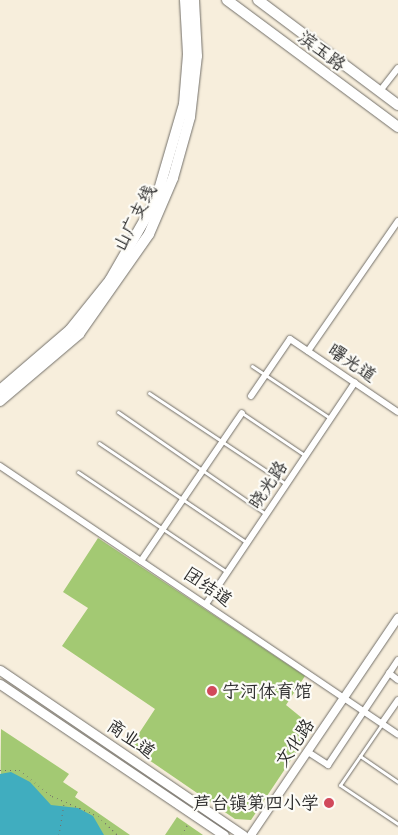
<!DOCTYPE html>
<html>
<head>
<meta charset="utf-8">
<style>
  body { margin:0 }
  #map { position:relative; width:398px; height:835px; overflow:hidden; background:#f7eedc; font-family:"Patrick Hand","LXGW WenKai TC",sans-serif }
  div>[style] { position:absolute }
  .green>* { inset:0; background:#a3c973 }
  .water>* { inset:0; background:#40adbf }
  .path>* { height:1px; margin-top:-0.5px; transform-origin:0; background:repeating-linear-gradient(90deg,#726f69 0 1px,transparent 0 5px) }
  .roads { filter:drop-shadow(0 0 1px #726f69) drop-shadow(0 0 1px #726f69) }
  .service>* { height:3px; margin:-1.5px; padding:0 1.5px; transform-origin:1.5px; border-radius:1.5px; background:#fff }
  .minor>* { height:6px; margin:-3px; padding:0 3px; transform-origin:3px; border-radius:3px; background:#fff }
  .tertiary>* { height:8px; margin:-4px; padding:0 4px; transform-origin:4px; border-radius:4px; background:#fff }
  .secondary>* { height:9px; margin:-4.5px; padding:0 4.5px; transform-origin:4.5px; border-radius:4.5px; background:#fff }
  .primary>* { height:10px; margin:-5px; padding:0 5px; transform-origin:5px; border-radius:5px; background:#fff }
  .dots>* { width:14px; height:14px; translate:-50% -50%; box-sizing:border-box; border:2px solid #fdfcf7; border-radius:50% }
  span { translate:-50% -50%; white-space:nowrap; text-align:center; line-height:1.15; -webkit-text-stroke:4.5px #fdfcf7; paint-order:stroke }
  .street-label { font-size:18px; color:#2b2b2b }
  .poi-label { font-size:18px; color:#2b2b2b }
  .left { translate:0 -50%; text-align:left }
  .right { translate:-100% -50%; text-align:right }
</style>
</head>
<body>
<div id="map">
  <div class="green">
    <div style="clip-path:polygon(98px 538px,305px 676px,286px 705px,313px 727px,251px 820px,235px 819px,130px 747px,155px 709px,62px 646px,88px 608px,63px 592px)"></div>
    <div style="clip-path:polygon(1px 729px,69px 774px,63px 782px,78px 792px,75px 797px,130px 835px,0 835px)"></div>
    <div style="clip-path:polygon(177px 817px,203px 835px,165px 835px)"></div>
  </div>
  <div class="water">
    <div style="clip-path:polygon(11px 772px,30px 782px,51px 805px,78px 808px,93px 816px,104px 835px,0 835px,0 774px)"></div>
  </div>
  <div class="path">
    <div style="left:0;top:770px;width:19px"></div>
    <div style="left:19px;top:770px;width:42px;rotate:38.2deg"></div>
    <div style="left:52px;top:796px;width:50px;rotate:23.5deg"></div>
    <div style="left:98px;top:816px;width:28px;rotate:44deg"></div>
    <div style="left:59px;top:835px;width:33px;rotate:-81deg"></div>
    <div style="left:182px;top:835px;width:15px;rotate:-62deg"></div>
  </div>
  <div class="roads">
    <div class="service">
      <div style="left:252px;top:366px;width:94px;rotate:33.7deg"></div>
      <div style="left:149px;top:393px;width:164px;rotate:33.6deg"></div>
      <div style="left:118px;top:412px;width:180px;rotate:34.6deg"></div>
      <div style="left:242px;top:413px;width:77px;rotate:33.9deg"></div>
      <div style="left:99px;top:443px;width:179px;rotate:34deg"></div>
      <div style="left:78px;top:472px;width:179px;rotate:33.9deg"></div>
      <div style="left:382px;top:724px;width:74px;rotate:124.5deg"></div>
      <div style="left:340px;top:785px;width:70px;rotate:33.9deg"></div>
      <div style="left:360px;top:756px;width:46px;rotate:34.4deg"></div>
    </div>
    <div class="minor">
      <div style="left:380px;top:91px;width:29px;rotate:-52deg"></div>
      <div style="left:308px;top:351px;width:158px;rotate:-55.3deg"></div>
      <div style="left:251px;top:396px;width:69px;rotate:-55.6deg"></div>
      <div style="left:290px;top:339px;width:130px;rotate:34.1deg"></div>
      <div style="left:0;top:466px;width:480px;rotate:34deg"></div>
      <div style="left:141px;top:561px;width:179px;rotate:-55.7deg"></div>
      <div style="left:206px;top:604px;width:267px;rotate:-56.1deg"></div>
      <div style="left:389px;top:673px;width:11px;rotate:38deg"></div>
      <div style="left:382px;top:723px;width:28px;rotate:-55deg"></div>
      <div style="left:308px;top:752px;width:24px;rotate:33deg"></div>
      <div style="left:328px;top:765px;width:126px;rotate:-56.3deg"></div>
    </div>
    <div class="tertiary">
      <div style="left:251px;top:835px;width:262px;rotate:-55.9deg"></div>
    </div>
    <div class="secondary">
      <div style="left:0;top:670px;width:294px;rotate:34.2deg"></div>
      <div style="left:0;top:684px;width:270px;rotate:34deg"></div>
    </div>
    <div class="primary">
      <div style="left:227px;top:0;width:213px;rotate:36.6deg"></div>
      <div style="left:258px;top:0;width:175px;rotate:36.9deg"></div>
      <div style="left:0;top:390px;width:92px;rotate:-40.6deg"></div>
      <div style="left:70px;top:330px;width:64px;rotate:-51.3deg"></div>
      <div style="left:110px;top:280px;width:92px;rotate:-60.1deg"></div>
      <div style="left:156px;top:200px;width:100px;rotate:-73.7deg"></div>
      <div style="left:184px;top:104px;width:50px;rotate:-85.4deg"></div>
      <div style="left:188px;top:54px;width:54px;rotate:-93.2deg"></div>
      <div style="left:0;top:401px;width:104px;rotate:-40.3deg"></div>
      <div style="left:79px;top:334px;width:122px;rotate:-55deg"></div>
      <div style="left:149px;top:234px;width:61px;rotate:-66.8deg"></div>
      <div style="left:173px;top:178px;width:63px;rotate:-74.4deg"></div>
      <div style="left:190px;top:117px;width:61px;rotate:-83.5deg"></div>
      <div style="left:197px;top:56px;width:56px;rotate:-93.1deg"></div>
    </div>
  </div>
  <div class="dots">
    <div style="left:212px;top:691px;background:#d1495b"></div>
    <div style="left:329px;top:803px;background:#d1495b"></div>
  </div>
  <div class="street-label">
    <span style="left:322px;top:51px;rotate:37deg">滨玉路</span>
    <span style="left:135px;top:218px;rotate:-63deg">山广支线</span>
    <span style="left:352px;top:363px;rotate:34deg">曙光道</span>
    <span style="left:268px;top:485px;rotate:-56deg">晓光路</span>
    <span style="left:208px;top:587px;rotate:34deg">团结道</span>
    <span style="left:131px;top:739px;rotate:34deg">商业道</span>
    <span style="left:295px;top:743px;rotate:-56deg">文化路</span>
  </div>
  <div class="poi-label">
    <span class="left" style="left:222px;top:691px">宁河体育馆</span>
    <span class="right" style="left:319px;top:803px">芦台镇第四小学</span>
  </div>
</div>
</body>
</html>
